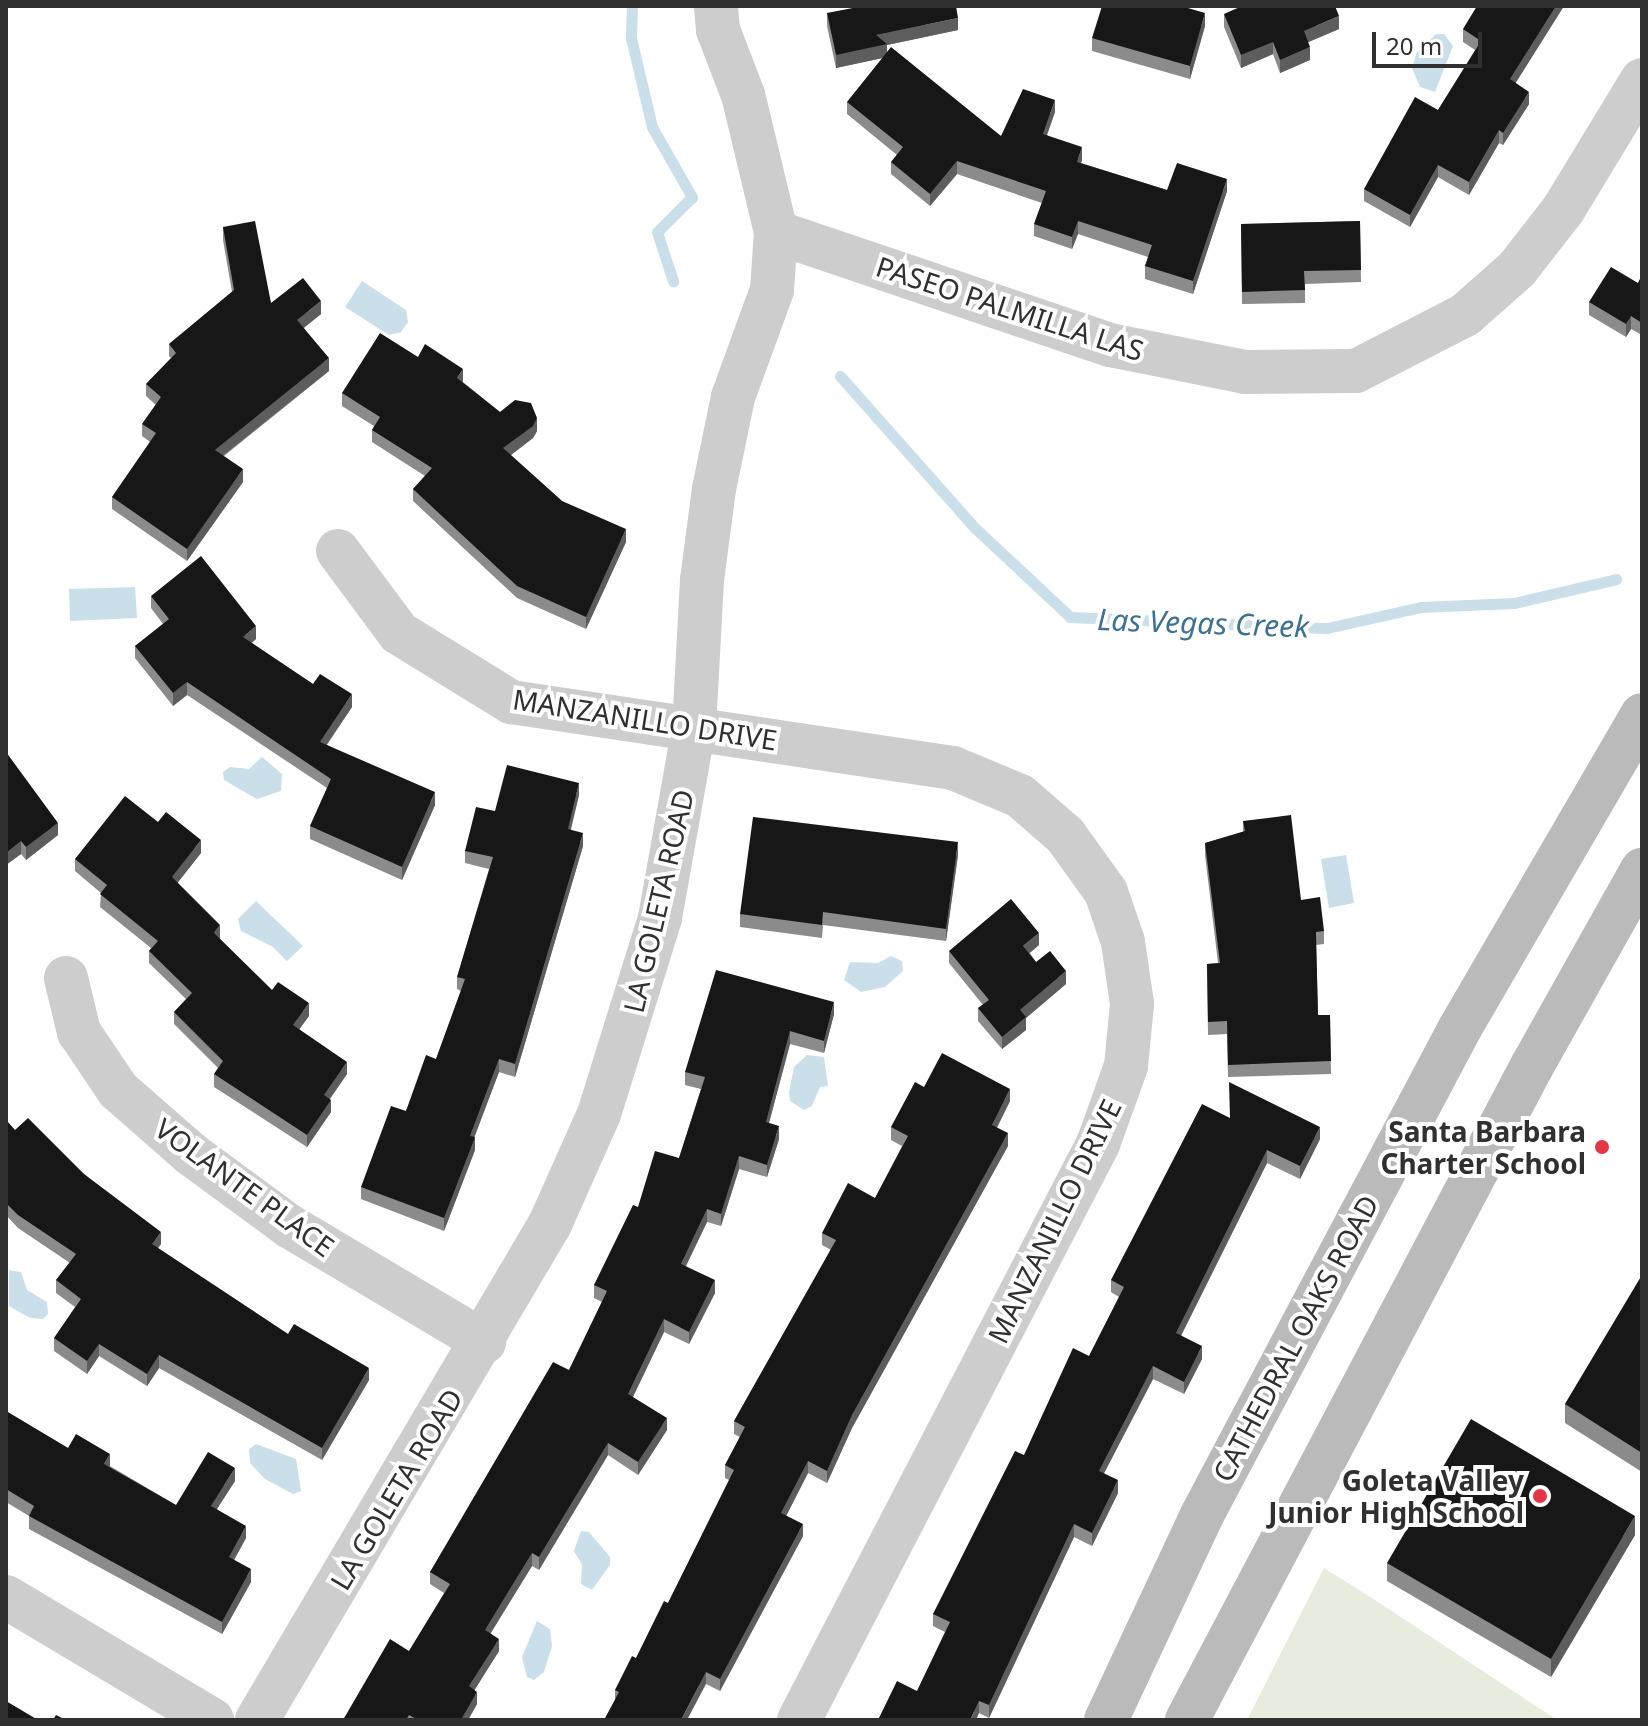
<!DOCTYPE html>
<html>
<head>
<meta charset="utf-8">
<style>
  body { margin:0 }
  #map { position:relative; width:1648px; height:1726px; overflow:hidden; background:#fff; font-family:"Noto Sans",sans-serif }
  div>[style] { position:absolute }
  .green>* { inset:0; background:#e6ecde }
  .water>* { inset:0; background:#cbdfeb }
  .stream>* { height:11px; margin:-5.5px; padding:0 5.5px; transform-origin:5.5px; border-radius:5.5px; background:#cbdfeb }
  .minor>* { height:44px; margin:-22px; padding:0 22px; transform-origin:22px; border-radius:22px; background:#cdcdcd }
  .secondary>* { height:44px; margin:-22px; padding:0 22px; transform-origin:22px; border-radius:22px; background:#bababa }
  .wall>* { inset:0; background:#8b8b8b }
  .shaded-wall>* { inset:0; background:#5d5d5d }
  .building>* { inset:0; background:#171717 }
  .dots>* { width:22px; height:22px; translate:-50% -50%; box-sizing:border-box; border:4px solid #fff; border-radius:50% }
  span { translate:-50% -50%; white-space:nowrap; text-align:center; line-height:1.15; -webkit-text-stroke:8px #fff; paint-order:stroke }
  .street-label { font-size:28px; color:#303030 }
  .poi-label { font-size:28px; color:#303030; font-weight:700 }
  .right { translate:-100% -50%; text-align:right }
  .water-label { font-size:30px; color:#3f7190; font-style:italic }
  .frame { position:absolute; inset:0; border:8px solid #303030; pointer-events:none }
  .scale { position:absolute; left:1372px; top:32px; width:110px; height:36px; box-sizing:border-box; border:4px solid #303030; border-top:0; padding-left:10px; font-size:24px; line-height:28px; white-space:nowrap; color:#303030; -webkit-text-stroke:6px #fff; paint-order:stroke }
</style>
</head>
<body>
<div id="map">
  <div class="green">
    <div style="clip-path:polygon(1324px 1568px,1378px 1602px,1557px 1720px,1247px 1720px)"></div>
  </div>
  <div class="water">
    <div style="clip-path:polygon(1436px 34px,1444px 34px,1453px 46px,1435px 92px,1420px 87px,1412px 68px,1417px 52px)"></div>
    <div style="clip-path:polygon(362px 281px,406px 310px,408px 322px,401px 332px,389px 335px,345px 307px)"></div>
    <div style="clip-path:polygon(135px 587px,137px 618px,70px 621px,69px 589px)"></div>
    <div style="clip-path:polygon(262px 757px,282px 774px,281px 791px,257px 799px,224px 780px,223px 772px,230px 767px,249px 769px)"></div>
    <div style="clip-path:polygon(1346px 855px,1354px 903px,1329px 908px,1321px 859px)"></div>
    <div style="clip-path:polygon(256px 901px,303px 946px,287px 961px,273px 947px,241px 931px,238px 919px)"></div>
    <div style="clip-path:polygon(891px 956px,902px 961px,903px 971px,885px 987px,861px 992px,844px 980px,850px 962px,878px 963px)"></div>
    <div style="clip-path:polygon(807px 1055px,824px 1057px,828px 1086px,820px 1087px,812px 1106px,804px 1110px,790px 1101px,789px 1092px,794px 1067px)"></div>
    <div style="clip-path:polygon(9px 1270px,21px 1272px,27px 1290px,47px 1302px,48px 1314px,43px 1319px,30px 1318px,9px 1306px)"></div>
    <div style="clip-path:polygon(256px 1444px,296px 1459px,301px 1491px,293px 1494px,265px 1479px,250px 1463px,249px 1449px)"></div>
    <div style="clip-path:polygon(581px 1531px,589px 1532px,610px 1557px,610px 1565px,592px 1590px,581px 1584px,582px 1565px,574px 1551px)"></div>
    <div style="clip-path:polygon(537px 1621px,550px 1629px,552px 1646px,544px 1672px,534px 1680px,527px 1677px,522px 1657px)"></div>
  </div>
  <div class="stream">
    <div style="left:632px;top:6px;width:32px;rotate:92deg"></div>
    <div style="left:631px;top:38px;width:91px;rotate:76.7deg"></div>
    <div style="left:652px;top:127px;width:81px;rotate:60.3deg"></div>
    <div style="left:692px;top:197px;width:49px;rotate:135deg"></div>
    <div style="left:657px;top:232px;width:52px;rotate:71.9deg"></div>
    <div style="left:840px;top:376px;width:203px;rotate:48.4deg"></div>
    <div style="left:975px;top:528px;width:130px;rotate:43.1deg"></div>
    <div style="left:1070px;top:617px;width:257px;rotate:2.5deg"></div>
    <div style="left:1327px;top:628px;width:96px;rotate:-12.6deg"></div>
    <div style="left:1421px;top:607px;width:93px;rotate:-2.5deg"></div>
    <div style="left:1514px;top:603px;width:105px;rotate:-13.2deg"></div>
  </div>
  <div class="minor">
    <div style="left:776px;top:232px;width:353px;rotate:18.7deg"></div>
    <div style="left:1110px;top:345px;width:138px;rotate:11.3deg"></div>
    <div style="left:1245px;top:372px;width:111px;rotate:-0.5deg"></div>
    <div style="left:1356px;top:371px;width:123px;rotate:-27.2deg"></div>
    <div style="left:1465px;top:315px;width:69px;rotate:-41.5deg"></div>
    <div style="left:1517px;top:269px;width:75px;rotate:-52.1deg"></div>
    <div style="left:1563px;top:210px;width:152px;rotate:-58.7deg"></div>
    <div style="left:338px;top:551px;width:102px;rotate:53.4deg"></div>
    <div style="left:399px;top:633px;width:132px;rotate:31.6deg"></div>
    <div style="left:511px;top:702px;width:447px;rotate:8.5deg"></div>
    <div style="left:953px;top:768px;width:73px;rotate:22.7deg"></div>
    <div style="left:1020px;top:796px;width:60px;rotate:40.9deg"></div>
    <div style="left:1065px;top:835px;width:70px;rotate:54.3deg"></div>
    <div style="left:1106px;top:892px;width:53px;rotate:71.2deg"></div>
    <div style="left:1123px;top:942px;width:63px;rotate:81.7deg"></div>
    <div style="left:1132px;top:1004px;width:62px;rotate:95.5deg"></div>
    <div style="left:1126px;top:1066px;width:83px;rotate:109.7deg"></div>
    <div style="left:1098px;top:1144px;width:649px;rotate:117.43deg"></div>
    <div style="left:66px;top:978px;width:56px;rotate:76.5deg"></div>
    <div style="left:79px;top:1032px;width:70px;rotate:56.1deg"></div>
    <div style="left:118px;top:1090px;width:97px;rotate:41.2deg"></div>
    <div style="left:191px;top:1154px;width:122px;rotate:36.3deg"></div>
    <div style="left:289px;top:1226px;width:227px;rotate:30.7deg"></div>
    <div style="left:6px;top:1597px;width:240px;rotate:30.8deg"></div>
    <div style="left:257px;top:1720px;width:576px;rotate:-59.43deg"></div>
    <div style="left:550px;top:1224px;width:120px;rotate:-66deg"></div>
    <div style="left:599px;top:1114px;width:205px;rotate:-72.7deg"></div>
    <div style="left:660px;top:918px;width:193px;rotate:-79.9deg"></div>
    <div style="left:694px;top:728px;width:148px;rotate:-86.9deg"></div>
    <div style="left:702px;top:580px;width:92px;rotate:-82.5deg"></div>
    <div style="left:714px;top:489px;width:94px;rotate:-78.3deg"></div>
    <div style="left:733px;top:397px;width:114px;rotate:-70deg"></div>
    <div style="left:772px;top:290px;width:58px;rotate:-86.1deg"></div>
    <div style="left:776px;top:232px;width:141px;rotate:-103.5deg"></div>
    <div style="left:743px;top:95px;width:70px;rotate:-111deg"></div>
    <div style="left:718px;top:30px;width:24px;rotate:-95deg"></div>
  </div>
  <div class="secondary">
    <div style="left:1106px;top:1720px;width:226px;rotate:-64.9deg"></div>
    <div style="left:1202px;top:1515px;width:551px;rotate:-62.09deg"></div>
    <div style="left:1460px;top:1028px;width:362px;rotate:-59.8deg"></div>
    <div style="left:1187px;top:1720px;width:739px;rotate:-62.19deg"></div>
    <div style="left:1532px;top:1066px;width:225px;rotate:-60.7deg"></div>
  </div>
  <div class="wall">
    <div style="clip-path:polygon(1564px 6px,1515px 83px,1529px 104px,1503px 145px,1499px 143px,1469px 195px,1438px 177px,1410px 227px,1364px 201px,1364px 189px,1438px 110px,1475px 50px,1463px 42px,1463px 29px)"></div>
    <div style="clip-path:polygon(827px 13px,958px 30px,887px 45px,887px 52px,1001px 136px,1055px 112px,1047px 135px,1082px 160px,1081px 163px,1167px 190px,1227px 191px,1193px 294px,1145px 279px,1145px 266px,1148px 257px,1078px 234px,1072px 249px,1034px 236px,1034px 224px,1042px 203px,957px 174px,930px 206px,891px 174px,891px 162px,897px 155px,847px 114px,847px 102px,883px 58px,836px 68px,827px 26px)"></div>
    <div style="clip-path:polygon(1224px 14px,1339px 29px,1308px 42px,1310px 60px,1280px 73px,1273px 54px,1241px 68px,1224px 27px)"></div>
    <div style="clip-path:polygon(1205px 26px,1190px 79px,1092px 51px,1092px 38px)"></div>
    <div style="clip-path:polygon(1360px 221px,1361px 282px,1305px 284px,1305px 303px,1242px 304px,1241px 224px)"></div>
    <div style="clip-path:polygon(223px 227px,271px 303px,321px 314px,304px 328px,329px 371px,224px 456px,243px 482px,187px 561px,112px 509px,112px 497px,150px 442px,142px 436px,142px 424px,156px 405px,146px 396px,146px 384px,171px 358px,169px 356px,169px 344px,232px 292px,223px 240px)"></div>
    <div style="clip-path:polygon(1642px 275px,1642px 335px,1631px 329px,1626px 337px,1589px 315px,1589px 302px,1638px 283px)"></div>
    <div style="clip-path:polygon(418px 357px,463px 381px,463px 382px,500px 412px,537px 431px,533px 438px,511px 455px,562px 501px,626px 542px,586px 629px,517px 598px,413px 501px,413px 489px,425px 476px,372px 442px,372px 430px,374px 426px,342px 406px,342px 393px)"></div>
    <div style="clip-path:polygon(151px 596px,256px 639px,252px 643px,313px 684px,352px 707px,327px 745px,435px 805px,402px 880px,310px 839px,310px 826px,327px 788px,187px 695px,173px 706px,135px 658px,135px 646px,163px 624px,151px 608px)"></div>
    <div style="clip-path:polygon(6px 752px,58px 835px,26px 860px,21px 854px,6px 865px)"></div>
    <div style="clip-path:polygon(579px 795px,570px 830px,583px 846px,515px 1077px,499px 1072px,474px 1137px,475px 1150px,444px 1231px,361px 1199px,361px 1187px,436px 1059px,461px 991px,457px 989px,457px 977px,489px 869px,465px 863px,465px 851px,495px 811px)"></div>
    <div style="clip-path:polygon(1243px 821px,1324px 931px,1324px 944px,1316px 945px,1318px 1015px,1330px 1015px,1331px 1074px,1228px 1077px,1227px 1034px,1208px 1035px,1207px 964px,1218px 963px,1205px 855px,1205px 843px,1243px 832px)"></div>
    <div style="clip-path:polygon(158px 822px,201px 853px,177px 883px,220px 939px,272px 990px,309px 1016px,299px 1029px,347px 1074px,330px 1099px,331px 1112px,307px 1147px,214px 1087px,214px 1074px,218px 1068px,174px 1024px,174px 1012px,186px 999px,149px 963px,149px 951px,151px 948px,100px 907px,101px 893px,75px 871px,75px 859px)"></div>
    <div style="clip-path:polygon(958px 855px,946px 941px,823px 925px,822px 938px,740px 927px,740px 914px)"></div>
    <div style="clip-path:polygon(1039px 945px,1030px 953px,1036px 962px,1066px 984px,1026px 1018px,1026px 1030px,1002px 1049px,978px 1021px,978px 1008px,983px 1005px,949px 963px,949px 951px)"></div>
    <div style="clip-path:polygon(834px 1014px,824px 1053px,790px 1044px,769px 1123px,779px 1139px,767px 1177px,739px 1169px,721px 1226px,707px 1222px,686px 1266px,715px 1293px,689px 1344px,664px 1332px,633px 1397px,667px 1430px,638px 1475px,608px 1455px,539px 1570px,532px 1566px,491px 1633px,499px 1651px,474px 1690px,477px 1704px,468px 1720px,342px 1720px,409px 1651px,444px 1593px,430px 1584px,430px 1572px,569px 1370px,602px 1302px,594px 1298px,594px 1285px,638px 1207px,679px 1158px,701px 1089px,685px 1085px,685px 1072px)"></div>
    <div style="clip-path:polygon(924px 1087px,1010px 1101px,997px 1128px,1008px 1146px,852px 1428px,827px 1483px,808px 1473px,786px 1516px,803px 1536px,720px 1691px,706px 1684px,615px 1699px,615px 1690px,636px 1658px,668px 1603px,729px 1480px,725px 1478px,725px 1465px,740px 1437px,734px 1434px,734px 1421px,831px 1250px,822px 1245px,822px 1233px,875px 1198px,902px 1146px,891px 1140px,891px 1127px)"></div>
    <div style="clip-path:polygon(1230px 1118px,1320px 1139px,1300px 1179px,1267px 1163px,1181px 1335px,1202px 1359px,1184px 1394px,1153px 1379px,1104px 1473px,1118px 1493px,1092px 1546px,1074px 1537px,989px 1718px,979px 1713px,917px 1691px,945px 1632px,933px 1626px,933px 1614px,1024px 1455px,1089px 1356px,1119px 1297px,1111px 1292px,1111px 1280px)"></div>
    <div style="clip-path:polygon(6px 1120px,15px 1130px,84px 1174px,161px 1244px,158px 1248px,288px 1334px,369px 1380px,322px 1460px,159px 1368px,147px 1386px,99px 1356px,87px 1374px,54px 1351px,54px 1338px,75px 1307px,56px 1293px,56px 1280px,70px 1263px,18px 1228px,6px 1215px)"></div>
    <div style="clip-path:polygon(1642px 1275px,1642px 1472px,1565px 1423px,1565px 1404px)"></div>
    <div style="clip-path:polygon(6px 1411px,68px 1448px,110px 1466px,176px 1505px,235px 1481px,217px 1509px,246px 1538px,234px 1560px,251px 1582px,222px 1634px,29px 1529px,29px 1516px,6px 1502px)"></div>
    <div style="clip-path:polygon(1635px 1535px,1551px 1677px,1387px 1581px,1387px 1563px)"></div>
  </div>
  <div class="shaded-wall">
    <div style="clip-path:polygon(1556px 6px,1564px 6px,1510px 92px,1510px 79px)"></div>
    <div style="clip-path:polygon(1205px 13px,1205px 26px,1190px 79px,1190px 66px)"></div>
    <div style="clip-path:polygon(1339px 16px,1339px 29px,1304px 44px,1304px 31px)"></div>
    <div style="clip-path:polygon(958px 18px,958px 30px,887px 45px,887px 57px,836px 68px,836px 55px,876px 35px)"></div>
    <div style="clip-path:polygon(1273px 42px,1273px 54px,1241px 68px,1241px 55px)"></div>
    <div style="clip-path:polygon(1310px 47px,1310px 60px,1280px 73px,1280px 60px)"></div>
    <div style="clip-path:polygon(1529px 92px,1529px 104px,1503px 145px,1503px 133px)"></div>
    <div style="clip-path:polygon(1055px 100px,1055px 112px,1043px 146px,1043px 134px)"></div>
    <div style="clip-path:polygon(1499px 130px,1499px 143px,1469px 195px,1469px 182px)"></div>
    <div style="clip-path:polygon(1082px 147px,1082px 160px,1077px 174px,1077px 162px)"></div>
    <div style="clip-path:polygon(957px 161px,957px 174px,930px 206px,930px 194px)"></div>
    <div style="clip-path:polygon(1438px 165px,1438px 177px,1410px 227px,1410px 215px)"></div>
    <div style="clip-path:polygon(1227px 179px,1227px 191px,1193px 294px,1193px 281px)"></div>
    <div style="clip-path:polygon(1078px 221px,1078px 234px,1072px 249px,1072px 237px)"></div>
    <div style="clip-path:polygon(321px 301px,321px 314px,297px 333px,297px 320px)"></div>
    <div style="clip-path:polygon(1631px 316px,1631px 329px,1626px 337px,1626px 324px)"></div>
    <div style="clip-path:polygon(329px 358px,329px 371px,215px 462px,215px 450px)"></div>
    <div style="clip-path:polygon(463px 369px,463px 381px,457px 391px,457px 378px)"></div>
    <div style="clip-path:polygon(537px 418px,537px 431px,533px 438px,503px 461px,503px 448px)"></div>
    <div style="clip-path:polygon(243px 469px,243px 482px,187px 561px,187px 549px)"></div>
    <div style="clip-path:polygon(626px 529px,626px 542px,586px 629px,586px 617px)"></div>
    <div style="clip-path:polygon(256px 626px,256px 639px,243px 649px,243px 637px)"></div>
    <div style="clip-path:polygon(187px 682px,187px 695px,173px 706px,173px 693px)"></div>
    <div style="clip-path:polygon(352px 694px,352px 707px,320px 754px,320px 742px)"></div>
    <div style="clip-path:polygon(579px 783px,579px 795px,568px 842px,568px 829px)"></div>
    <div style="clip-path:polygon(435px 792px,435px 805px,402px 880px,402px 867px)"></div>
    <div style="clip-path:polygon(58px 823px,58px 835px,26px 860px,26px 847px)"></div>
    <div style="clip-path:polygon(583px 833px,583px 846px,515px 1077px,515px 1064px)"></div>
    <div style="clip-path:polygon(201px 840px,201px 853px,172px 890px,172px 877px)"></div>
    <div style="clip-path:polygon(21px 841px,21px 854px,6px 865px,6px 853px)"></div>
    <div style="clip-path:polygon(958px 842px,958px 855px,946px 941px,946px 929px)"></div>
    <div style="clip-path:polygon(220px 925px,220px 938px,214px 945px,214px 933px)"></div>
    <div style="clip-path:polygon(1039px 933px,1039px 945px,1023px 958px,1023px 946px)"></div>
    <div style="clip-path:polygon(1066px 971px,1066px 984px,1026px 1018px,1026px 1030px,1002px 1049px,1002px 1037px,1020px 1010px)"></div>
    <div style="clip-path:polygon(834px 1002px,834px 1014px,824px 1053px,824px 1041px)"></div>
    <div style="clip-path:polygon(309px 1003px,309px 1016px,293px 1038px,293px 1025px)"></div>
    <div style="clip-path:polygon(790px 1031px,790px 1044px,766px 1134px,766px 1122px)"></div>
    <div style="clip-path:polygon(499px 1059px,499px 1072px,473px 1141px,475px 1137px,475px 1150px,444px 1231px,444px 1218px,470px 1136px)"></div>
    <div style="clip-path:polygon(347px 1062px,347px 1074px,324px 1107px,324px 1095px)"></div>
    <div style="clip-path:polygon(1010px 1089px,1010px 1101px,992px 1137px,992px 1125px)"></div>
    <div style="clip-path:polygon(331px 1100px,331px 1112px,307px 1147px,307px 1135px)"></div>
    <div style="clip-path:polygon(779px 1126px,779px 1139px,767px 1177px,767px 1165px)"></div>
    <div style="clip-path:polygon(1320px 1127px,1320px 1139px,1300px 1179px,1300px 1166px)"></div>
    <div style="clip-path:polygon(1008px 1133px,1008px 1146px,852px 1428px,827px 1483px,827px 1471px,852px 1415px)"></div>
    <div style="clip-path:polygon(1267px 1150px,1267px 1163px,1176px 1346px,1176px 1333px)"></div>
    <div style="clip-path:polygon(739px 1156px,739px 1169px,721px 1226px,721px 1214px)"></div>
    <div style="clip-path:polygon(707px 1209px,707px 1222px,681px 1276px,681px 1264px)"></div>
    <div style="clip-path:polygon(161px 1232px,161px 1244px,152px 1256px,152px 1244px)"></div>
    <div style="clip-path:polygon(715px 1280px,715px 1293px,689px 1344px,689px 1332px)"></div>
    <div style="clip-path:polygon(664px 1319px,664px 1332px,628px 1407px,628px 1394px)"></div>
    <div style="clip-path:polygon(99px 1344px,99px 1356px,87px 1374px,87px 1361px)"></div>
    <div style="clip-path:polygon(1202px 1346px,1202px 1359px,1184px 1394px,1184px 1382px)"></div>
    <div style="clip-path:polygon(159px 1355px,159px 1368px,147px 1386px,147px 1374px)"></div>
    <div style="clip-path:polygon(1153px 1366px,1153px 1379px,1099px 1483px,1099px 1471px)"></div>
    <div style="clip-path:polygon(369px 1368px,369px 1380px,322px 1460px,322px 1448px)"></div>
    <div style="clip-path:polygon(667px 1418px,667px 1430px,638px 1475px,638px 1462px)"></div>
    <div style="clip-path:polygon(608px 1443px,608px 1455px,539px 1570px,539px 1557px)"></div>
    <div style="clip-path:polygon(110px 1454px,110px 1466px,104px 1476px,104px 1464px)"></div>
    <div style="clip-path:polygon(808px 1461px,808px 1473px,781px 1526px,781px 1513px)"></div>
    <div style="clip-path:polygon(235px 1468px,235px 1481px,211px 1518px,211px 1506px)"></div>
    <div style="clip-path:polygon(1118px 1480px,1118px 1493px,1092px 1546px,1092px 1533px)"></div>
    <div style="clip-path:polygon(1635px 1516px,1635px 1535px,1551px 1677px,1551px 1659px)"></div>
    <div style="clip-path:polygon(803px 1524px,803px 1536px,720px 1691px,720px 1679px)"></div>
    <div style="clip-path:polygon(1074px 1524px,1074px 1537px,989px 1718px,989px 1705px)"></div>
    <div style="clip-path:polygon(246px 1526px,246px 1538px,229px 1569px,229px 1557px)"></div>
    <div style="clip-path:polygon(532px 1553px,532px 1566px,485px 1642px,485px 1630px)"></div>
    <div style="clip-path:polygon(251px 1569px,251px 1582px,222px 1634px,222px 1622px)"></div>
    <div style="clip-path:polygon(499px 1639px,499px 1651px,469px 1699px,469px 1686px)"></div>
    <div style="clip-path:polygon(706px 1672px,706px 1684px,687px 1720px,681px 1720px)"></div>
    <div style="clip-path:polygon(477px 1692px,477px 1704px,468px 1720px,461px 1720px)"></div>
    <div style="clip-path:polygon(979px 1701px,979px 1713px,976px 1720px,970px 1720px)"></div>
  </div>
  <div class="building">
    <div style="clip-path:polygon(863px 6px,956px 6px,958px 18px,876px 35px,887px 44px,836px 55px,827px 13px)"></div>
    <div style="clip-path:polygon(1102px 6px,1181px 6px,1205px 13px,1190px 66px,1092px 38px)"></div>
    <div style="clip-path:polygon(1242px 6px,1335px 6px,1339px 16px,1304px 31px,1310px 47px,1280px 60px,1273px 42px,1241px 55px,1224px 14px)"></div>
    <div style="clip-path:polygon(1477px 6px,1556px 6px,1510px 79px,1529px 92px,1503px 133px,1499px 130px,1469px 182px,1438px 165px,1410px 215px,1364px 189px,1415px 97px,1438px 110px,1481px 41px,1463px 29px)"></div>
    <div style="clip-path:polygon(891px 47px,1001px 136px,1023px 89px,1055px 100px,1043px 134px,1082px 147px,1077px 162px,1167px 190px,1177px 163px,1227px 179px,1193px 281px,1145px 266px,1152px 245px,1078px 221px,1072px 237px,1034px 224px,1046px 191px,957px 161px,930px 194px,891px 162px,903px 147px,847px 102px)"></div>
    <div style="clip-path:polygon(255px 221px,271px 303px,303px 278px,321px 301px,297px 320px,329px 358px,215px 450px,243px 469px,187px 549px,112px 497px,156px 433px,142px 424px,161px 397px,146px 384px,176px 353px,169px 344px,234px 290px,223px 227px)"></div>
    <div style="clip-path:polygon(1360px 221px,1361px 270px,1304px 271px,1305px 290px,1242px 292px,1241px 224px)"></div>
    <div style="clip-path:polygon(1611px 267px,1638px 283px,1642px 275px,1642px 323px,1631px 316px,1626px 324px,1589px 302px)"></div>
    <div style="clip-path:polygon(380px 333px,418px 357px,425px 344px,463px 369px,457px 378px,500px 412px,515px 400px,531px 403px,537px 418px,533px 426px,503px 448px,562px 501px,626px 529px,586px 617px,517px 586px,413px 489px,432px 468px,372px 430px,380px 417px,342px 393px)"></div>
    <div style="clip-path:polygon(201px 556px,256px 626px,243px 637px,313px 684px,320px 674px,352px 694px,320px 742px,435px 792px,402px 867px,310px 826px,331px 779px,187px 682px,173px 693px,135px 646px,169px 619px,151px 596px)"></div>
    <div style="clip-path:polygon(6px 752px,58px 823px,26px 847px,21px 841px,6px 853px)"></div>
    <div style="clip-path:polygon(507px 765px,579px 783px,568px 829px,583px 833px,515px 1064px,499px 1059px,470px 1136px,475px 1137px,444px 1218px,361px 1187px,391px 1106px,406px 1111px,426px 1055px,436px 1059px,465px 979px,457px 977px,493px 857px,465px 851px,476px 807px,495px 811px)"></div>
    <div style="clip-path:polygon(125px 796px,158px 822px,166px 812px,201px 840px,172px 877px,220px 925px,214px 933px,272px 990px,278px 982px,309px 1003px,293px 1025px,347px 1062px,324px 1095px,331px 1100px,307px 1135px,214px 1074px,223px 1061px,174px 1012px,192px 993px,149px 951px,158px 941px,100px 894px,107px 885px,75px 859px)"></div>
    <div style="clip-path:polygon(1291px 815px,1301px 900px,1320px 897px,1324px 931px,1316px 932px,1318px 1015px,1330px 1015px,1331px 1061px,1228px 1065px,1227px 1021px,1208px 1022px,1207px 964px,1220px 963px,1205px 843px,1245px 831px,1243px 821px)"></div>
    <div style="clip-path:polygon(753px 817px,958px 842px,946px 929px,823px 912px,822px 925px,740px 914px)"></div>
    <div style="clip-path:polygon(1011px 899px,1039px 933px,1023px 946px,1036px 962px,1050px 951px,1066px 971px,1020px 1010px,1026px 1017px,1002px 1037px,978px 1008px,989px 1000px,949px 951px)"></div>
    <div style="clip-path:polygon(716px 970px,834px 1002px,824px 1041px,790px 1031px,766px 1122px,779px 1126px,767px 1165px,739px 1156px,721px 1214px,707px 1209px,681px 1264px,715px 1280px,689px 1332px,664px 1319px,628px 1394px,667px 1418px,638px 1462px,608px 1443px,539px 1557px,532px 1553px,485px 1630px,499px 1639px,469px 1686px,477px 1692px,461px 1720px,418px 1720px,409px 1715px,406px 1720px,343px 1720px,390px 1639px,409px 1651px,450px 1584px,430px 1572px,553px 1362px,569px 1370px,607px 1291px,594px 1285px,633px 1205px,638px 1207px,655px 1151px,679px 1158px,705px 1077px,685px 1072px)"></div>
    <div style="clip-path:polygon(942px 1053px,1010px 1089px,992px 1125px,1008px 1133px,852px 1415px,827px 1471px,808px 1461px,781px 1513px,803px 1524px,720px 1679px,706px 1672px,681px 1720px,604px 1720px,619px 1692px,615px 1690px,632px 1656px,636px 1658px,664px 1601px,668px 1603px,734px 1470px,725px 1465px,745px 1427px,734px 1421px,836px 1240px,822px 1233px,848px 1183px,875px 1198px,908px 1136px,891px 1127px,915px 1082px,924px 1087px)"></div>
    <div style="clip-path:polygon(1229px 1082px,1320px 1127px,1300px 1166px,1267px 1150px,1176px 1333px,1202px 1346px,1184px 1382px,1153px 1366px,1099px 1471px,1118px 1480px,1092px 1533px,1074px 1524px,989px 1705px,979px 1701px,970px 1720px,878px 1720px,897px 1681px,917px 1691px,950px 1622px,933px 1614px,1015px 1451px,1024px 1455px,1073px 1348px,1089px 1356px,1124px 1287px,1111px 1280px,1202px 1104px,1230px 1118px)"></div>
    <div style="clip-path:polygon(28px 1118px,84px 1174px,161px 1232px,152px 1244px,288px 1334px,294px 1324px,369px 1368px,322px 1448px,159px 1355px,147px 1374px,99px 1344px,87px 1361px,54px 1338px,81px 1299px,56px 1280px,76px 1254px,18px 1215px,6px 1203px,6px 1120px,15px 1130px)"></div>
    <div style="clip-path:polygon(1642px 1275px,1642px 1453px,1565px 1404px)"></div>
    <div style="clip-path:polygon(6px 1411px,68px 1448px,76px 1434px,110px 1454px,104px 1464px,176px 1505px,208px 1452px,235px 1468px,211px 1506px,246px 1526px,229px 1557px,251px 1569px,222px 1622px,29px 1516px,34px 1506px,6px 1489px)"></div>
    <div style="clip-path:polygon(1471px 1419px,1635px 1516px,1551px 1659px,1387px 1563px)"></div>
    <div style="clip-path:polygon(6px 1701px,38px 1720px,6px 1720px)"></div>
    <div style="clip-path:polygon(56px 1715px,66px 1720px,53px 1720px)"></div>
  </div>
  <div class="dots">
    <div style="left:1602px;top:1147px;background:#e03846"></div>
    <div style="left:1540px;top:1496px;background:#e03846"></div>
  </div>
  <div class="street-label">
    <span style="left:1010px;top:308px;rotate:18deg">PASEO PALMILLA LAS</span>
    <span style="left:645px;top:719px;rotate:9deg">MANZANILLO DRIVE</span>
    <span style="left:658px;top:901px;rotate:-77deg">LA GOLETA ROAD</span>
    <span style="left:245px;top:1187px;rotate:36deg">VOLANTE PLACE</span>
    <span style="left:1054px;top:1221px;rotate:-64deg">MANZANILLO DRIVE</span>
    <span style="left:1295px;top:1338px;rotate:-62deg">CATHEDRAL OAKS ROAD</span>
    <span style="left:396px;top:1489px;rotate:-59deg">LA GOLETA ROAD</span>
  </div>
  <div class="poi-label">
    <span class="right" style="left:1586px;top:1147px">Santa Barbara<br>Charter School</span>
    <span class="right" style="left:1524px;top:1496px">Goleta Valley<br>Junior High School</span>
  </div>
  <div class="water-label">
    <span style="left:1203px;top:623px;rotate:2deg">Las Vegas Creek</span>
  </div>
  <div class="frame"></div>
  <div class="scale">20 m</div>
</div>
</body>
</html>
